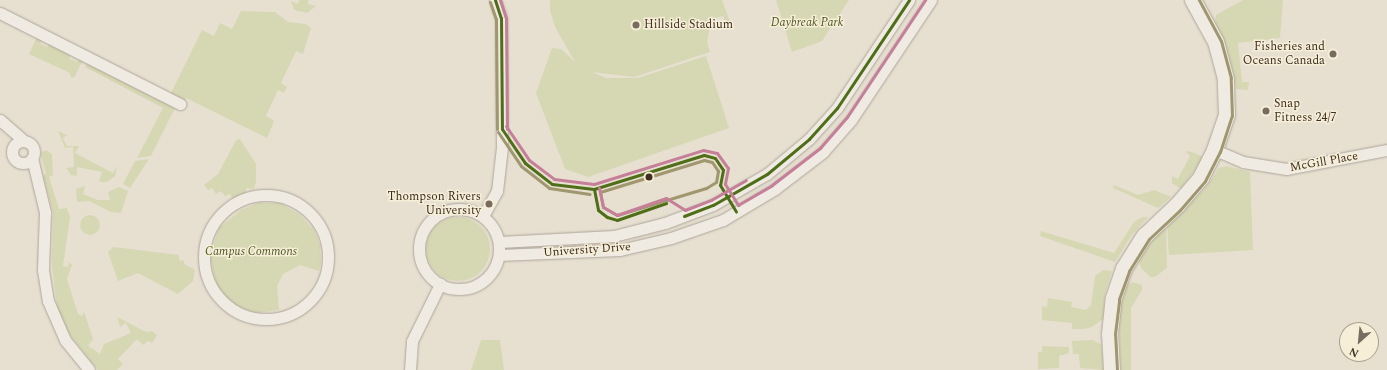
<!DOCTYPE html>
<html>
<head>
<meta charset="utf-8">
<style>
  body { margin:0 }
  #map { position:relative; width:1387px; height:370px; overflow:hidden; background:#e7e0d1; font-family:Spectral,serif }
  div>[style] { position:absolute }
  .green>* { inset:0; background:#d6d7b3 }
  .round { border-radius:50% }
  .roads { filter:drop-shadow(0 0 1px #ada599) drop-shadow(0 0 1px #ada599) }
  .street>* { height:11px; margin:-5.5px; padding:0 5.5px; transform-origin:5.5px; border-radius:5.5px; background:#efebe3 }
  .street>.ring { margin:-5.5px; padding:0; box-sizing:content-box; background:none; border:11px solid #efebe3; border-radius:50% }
  .secondary>* { height:16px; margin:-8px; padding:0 8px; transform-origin:8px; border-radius:8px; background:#efebe3 }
  .bus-1>* { height:3px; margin:-1.5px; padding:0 1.5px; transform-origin:1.5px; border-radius:1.5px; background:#4f6e18 }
  .bus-2>* { height:3px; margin:-1.5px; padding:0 1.5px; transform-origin:1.5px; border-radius:1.5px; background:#a0976f }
  .bus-3>* { height:3px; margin:-1.5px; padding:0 1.5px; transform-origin:1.5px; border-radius:1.5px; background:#c67f99 }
  .dots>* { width:11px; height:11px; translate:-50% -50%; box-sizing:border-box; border:2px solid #f7eed8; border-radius:50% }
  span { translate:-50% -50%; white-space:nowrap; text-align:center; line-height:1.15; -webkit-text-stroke:3px #f7eed8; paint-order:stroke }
  .park-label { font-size:12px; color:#4d5a26; font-style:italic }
  .poi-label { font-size:12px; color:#3d2e20 }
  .left { translate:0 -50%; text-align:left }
  .right { translate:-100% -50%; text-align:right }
  .street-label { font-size:12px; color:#3d2e20 }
  .north { position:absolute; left:1339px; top:322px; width:40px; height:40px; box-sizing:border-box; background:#f7eed8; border:1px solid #ada18e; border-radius:50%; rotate:207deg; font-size:11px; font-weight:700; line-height:16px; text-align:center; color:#3d2e20 }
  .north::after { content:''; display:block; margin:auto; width:14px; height:18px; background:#786c5e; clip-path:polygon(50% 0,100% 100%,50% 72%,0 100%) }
</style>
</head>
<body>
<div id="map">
  <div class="green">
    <div style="clip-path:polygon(299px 0,308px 0,308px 4px,316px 6px,307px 13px,294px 10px,291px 1px,298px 4px)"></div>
    <div style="clip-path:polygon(550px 0,722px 0,730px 22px,726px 23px,723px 16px,712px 19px,707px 42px,710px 52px,634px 77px,592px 72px,606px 78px,638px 78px,706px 56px,729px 128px,588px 177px,565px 169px,536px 93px,552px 48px,561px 49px,575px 62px,555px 27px,550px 10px)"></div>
    <div style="clip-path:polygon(776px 0,849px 0,822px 41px,792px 52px)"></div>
    <div style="clip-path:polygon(1243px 0,1283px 0,1280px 38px,1238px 43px,1242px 82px,1249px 82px,1248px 90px,1236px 89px,1233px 71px,1215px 22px,1216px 15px)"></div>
    <div style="clip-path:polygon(241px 11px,275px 12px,288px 22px,306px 24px,311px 28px,303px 54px,296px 51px,281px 83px,287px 87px,284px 93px,278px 90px,266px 116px,274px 121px,267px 138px,186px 98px,184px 102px,170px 95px,202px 30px,214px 36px,220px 23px,232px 29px)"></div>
    <div style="clip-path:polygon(37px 37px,42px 40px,40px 44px,47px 47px,50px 43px,71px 54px,69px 59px,77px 62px,79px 58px,83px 60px,74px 78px,70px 76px,70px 73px,29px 54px)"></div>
    <div style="clip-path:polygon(88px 63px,175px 108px,151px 156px,137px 158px,163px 108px,85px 67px)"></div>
    <div style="clip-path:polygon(58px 131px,67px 135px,63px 138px,67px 146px,79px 146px,75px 153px,113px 173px,117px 166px,115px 176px,107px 182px,103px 182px,99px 181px,102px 172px,77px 167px,77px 176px,71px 175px,66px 168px,74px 167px,73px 147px,65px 148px)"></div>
    <div style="clip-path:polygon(240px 139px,256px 164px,256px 181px,254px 189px,246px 188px,246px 195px,233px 199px,230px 194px,225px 196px,221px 191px,216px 194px,212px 188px,208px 190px,204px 185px,218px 174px,236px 140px)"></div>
    <div style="clip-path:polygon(46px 150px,52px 154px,53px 175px,49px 177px,59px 209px,67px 208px,70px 217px,63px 266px,68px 267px,69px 262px,72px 265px,67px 279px,78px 314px,82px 316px,84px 312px,93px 339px,88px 346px,100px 354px,104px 344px,131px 333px,126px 323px,120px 327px,117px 317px,146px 332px,152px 331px,157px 335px,152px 343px,148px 341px,143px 345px,137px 339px,118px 359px,123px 364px,117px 370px,98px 370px,68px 332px,57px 307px,52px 266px,53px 212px,43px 176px,46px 173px,41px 156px,42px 152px)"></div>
    <div style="clip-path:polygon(1189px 151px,1204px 157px,1181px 189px,1172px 183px,1172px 176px,1178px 179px,1190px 156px,1186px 152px)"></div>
    <div style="clip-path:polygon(149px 159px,130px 188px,123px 184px,135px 161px)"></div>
    <div style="clip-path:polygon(1226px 166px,1250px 172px,1253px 250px,1169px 255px,1167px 225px,1204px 190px,1219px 168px)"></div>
    <div style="clip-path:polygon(1114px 185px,1138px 195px,1154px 190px,1171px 197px,1158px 208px,1113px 188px)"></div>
    <div style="clip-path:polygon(85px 186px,83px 194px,98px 200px,110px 200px,108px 192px,119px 187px,128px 191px,121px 213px,111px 212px,89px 201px,77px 202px,76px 189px)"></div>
    <div style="clip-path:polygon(257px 203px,280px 203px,299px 214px,314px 230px,320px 246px,321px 262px,319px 271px,300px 265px,283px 274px,277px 286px,279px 310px,256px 313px,235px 306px,217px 288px,210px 256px,219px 228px,241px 210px)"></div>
    <div class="round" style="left:80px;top:215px;width:20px;height:20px"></div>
    <div class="round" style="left:426px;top:217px;width:64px;height:64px"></div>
    <div style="clip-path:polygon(1142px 217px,1148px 217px,1131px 236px,1115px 262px,1040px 236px,1041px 231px,1114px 253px,1134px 222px)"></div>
    <div style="clip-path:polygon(1166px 226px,1167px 268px,1155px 277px,1150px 277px,1141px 268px,1139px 261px,1141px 253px)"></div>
    <div style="clip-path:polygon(113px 247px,179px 255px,179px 260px,184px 261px,184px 264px,195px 270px,193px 281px,178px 294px,138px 273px,118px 281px,108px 252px)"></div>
    <div style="clip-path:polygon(1103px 270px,1112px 271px,1105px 294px,1103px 319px,1092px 327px,1084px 329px,1072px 329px,1072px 323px,1042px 320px,1042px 306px,1047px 307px,1048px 298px,1072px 302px,1071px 307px,1086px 310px,1091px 305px,1095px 276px)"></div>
    <div style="clip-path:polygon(1132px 282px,1142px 285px,1142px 290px,1131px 308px,1131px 370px,1121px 370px,1119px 325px,1121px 305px,1126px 286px)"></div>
    <div style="clip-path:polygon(481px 340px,500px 340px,504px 370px,471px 370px)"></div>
    <div style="clip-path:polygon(1093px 340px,1102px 345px,1103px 370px,1080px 368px,1079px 354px,1073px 354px,1072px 341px)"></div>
    <div style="clip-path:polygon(1042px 346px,1069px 347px,1069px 353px,1059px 356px,1059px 368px,1038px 369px,1038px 352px,1042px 352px)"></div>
  </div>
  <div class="roads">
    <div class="street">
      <div style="left:0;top:13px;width:202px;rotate:26.8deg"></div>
      <div style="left:0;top:120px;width:30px;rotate:41deg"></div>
      <div class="ring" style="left:12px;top:141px;width:11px;height:11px"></div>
      <div style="left:1215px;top:150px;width:30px;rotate:23deg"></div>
      <div style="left:1243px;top:162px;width:44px;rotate:9.2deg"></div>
      <div style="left:1286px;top:169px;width:103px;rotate:-10.7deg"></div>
      <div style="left:32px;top:158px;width:56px;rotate:76.5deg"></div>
      <div style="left:45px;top:212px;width:58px;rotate:92deg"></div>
      <div style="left:43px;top:270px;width:31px;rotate:81deg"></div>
      <div style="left:48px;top:301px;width:43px;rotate:66.4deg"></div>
      <div style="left:65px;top:340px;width:38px;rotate:51deg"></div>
      <div class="ring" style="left:204px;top:195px;width:113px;height:113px"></div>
      <div class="ring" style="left:419px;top:209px;width:69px;height:69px"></div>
      <div style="left:483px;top:216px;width:29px;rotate:-61deg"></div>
      <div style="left:497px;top:191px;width:44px;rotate:-83.5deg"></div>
      <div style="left:502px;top:147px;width:129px;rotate:-90.4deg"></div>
      <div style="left:501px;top:18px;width:19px;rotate:-108deg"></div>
      <div style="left:499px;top:242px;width:115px;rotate:-3deg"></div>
      <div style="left:614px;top:236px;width:53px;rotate:-14.3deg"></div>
      <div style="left:665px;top:223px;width:51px;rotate:-20.6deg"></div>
      <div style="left:713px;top:205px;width:62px;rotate:-29.9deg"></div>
      <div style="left:767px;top:174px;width:55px;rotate:-39.8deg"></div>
      <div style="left:809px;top:139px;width:42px;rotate:-47.9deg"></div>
      <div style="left:837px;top:108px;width:130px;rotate:-56.3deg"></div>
      <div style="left:499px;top:255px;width:121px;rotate:-2.4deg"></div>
      <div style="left:620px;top:250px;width:52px;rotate:-13.2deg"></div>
      <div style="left:671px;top:238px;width:55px;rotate:-19.1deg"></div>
      <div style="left:723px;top:220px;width:61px;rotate:-30.8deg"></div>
      <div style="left:775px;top:189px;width:61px;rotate:-37.6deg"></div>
      <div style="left:823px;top:152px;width:43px;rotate:-48.8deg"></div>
      <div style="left:851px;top:120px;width:144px;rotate:-56.3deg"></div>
      <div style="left:410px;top:370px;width:29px;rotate:-86deg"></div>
      <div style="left:412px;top:341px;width:64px;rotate:-63.8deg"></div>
    </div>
    <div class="secondary">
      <div style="left:1112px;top:370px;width:36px;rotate:-93deg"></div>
      <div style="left:1110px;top:334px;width:36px;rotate:-84deg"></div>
      <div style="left:1114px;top:298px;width:31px;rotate:-71deg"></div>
      <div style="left:1124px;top:269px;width:39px;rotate:-58deg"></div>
      <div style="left:1145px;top:236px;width:44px;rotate:-43.2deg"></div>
      <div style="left:1177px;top:206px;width:37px;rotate:-49deg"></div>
      <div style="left:1201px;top:178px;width:31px;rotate:-63deg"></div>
      <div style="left:1215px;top:150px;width:37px;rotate:-71deg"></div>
      <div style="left:1227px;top:115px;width:36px;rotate:-92deg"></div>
      <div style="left:1226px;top:79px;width:38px;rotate:-105deg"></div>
      <div style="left:1216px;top:42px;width:48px;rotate:-118.7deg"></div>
    </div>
  </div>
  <div class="bus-1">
    <div style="left:495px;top:0;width:19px;rotate:72deg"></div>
    <div style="left:501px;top:18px;width:111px;rotate:89.5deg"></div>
    <div style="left:502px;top:129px;width:41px;rotate:55.9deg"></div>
    <div style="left:525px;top:163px;width:34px;rotate:38deg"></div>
    <div style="left:552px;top:184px;width:42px;rotate:6.8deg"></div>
    <div style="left:594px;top:189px;width:115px;rotate:-17.2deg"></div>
    <div style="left:704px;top:155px;width:11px;rotate:15deg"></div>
    <div style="left:715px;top:158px;width:14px;rotate:56deg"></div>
    <div style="left:723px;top:170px;width:15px;rotate:101deg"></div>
    <div style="left:720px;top:185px;width:31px;rotate:59deg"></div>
    <div style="left:594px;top:189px;width:21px;rotate:79deg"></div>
    <div style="left:598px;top:210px;width:11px;rotate:38deg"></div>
    <div style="left:607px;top:217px;width:10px;rotate:17deg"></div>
    <div style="left:617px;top:220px;width:52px;rotate:-19.1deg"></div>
    <div style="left:684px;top:216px;width:31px;rotate:-21deg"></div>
    <div style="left:713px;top:205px;width:62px;rotate:-29.9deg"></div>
    <div style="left:767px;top:174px;width:55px;rotate:-39.8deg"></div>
    <div style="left:809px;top:139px;width:42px;rotate:-47.9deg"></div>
    <div style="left:837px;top:108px;width:130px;rotate:-56.3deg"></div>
  </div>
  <div class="bus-2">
    <div style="left:490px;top:2px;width:18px;rotate:71deg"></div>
    <div style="left:496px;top:19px;width:110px;rotate:89.5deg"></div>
    <div style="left:498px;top:132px;width:41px;rotate:55.9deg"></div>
    <div style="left:521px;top:166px;width:36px;rotate:38deg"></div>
    <div style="left:549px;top:188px;width:41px;rotate:8.3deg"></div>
    <div style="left:704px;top:160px;width:8px;rotate:14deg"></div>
    <div style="left:712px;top:162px;width:11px;rotate:56deg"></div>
    <div style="left:718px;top:171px;width:11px;rotate:100deg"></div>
    <div style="left:716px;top:182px;width:12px;rotate:149deg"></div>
    <div style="left:706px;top:188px;width:93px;rotate:163.1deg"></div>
    <div style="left:617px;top:215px;width:16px;rotate:-150deg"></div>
    <div style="left:603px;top:207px;width:15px;rotate:-101deg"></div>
    <div style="left:600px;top:192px;width:109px;rotate:-17.1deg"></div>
    <div style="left:1117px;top:370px;width:36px;rotate:-93deg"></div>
    <div style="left:1115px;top:334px;width:35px;rotate:-83deg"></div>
    <div style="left:1119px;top:299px;width:30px;rotate:-70deg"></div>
    <div style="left:1129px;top:271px;width:38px;rotate:-58deg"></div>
    <div style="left:1149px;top:239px;width:42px;rotate:-43.1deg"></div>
    <div style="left:1180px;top:210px;width:38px;rotate:-49deg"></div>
    <div style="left:1205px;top:181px;width:33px;rotate:-63deg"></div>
    <div style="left:1220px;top:152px;width:38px;rotate:-72deg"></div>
    <div style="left:1232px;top:116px;width:38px;rotate:-92deg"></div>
    <div style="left:1231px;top:78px;width:38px;rotate:-105deg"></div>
    <div style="left:1221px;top:41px;width:47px;rotate:-118.2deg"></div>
  </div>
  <div class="bus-3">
    <div style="left:500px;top:0;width:19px;rotate:72deg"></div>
    <div style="left:506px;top:18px;width:111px;rotate:89.5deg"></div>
    <div style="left:506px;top:126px;width:41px;rotate:55.9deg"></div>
    <div style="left:529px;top:160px;width:31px;rotate:37deg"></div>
    <div style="left:554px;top:179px;width:40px;rotate:7.1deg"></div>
    <div style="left:594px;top:184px;width:114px;rotate:-17.3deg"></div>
    <div style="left:703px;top:150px;width:14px;rotate:12deg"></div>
    <div style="left:717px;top:153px;width:19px;rotate:54deg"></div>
    <div style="left:728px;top:168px;width:16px;rotate:101deg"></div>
    <div style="left:725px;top:184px;width:25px;rotate:58deg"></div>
    <div style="left:738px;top:205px;width:39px;rotate:-30deg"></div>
    <div style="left:772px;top:185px;width:61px;rotate:-37.6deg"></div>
    <div style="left:820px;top:148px;width:41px;rotate:-48.9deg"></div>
    <div style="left:847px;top:117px;width:141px;rotate:-56.3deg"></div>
    <div style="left:599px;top:188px;width:19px;rotate:78deg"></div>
    <div style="left:603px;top:207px;width:16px;rotate:30deg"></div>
    <div style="left:617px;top:215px;width:52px;rotate:-19.1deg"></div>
    <div style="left:666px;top:198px;width:22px;rotate:32deg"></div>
    <div style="left:685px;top:210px;width:28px;rotate:-21deg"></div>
    <div style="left:711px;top:200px;width:40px;rotate:-29.7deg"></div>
  </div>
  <div class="dots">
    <div style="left:636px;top:25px;background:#786c5e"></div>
    <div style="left:1333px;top:54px;background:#786c5e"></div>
    <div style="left:1266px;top:111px;background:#786c5e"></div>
    <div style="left:649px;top:177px;background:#3d2e20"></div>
    <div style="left:489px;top:204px;background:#786c5e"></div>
  </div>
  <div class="park-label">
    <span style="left:807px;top:23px">Daybreak Park</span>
    <span style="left:251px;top:252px">Campus Commons</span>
  </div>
  <div class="poi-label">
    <span class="left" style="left:644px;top:25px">Hillside Stadium</span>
    <span class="right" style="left:1325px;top:54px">Fisheries and<br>Oceans Canada</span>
    <span class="left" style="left:1274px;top:111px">Snap<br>Fitness 24/7</span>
    <span class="right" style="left:481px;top:204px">Thompson Rivers<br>University</span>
  </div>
  <div class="street-label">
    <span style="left:1324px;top:162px;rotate:-10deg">McGill Place</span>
    <span style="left:587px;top:250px;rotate:-4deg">University Drive</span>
  </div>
  <div class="north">N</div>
</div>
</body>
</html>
